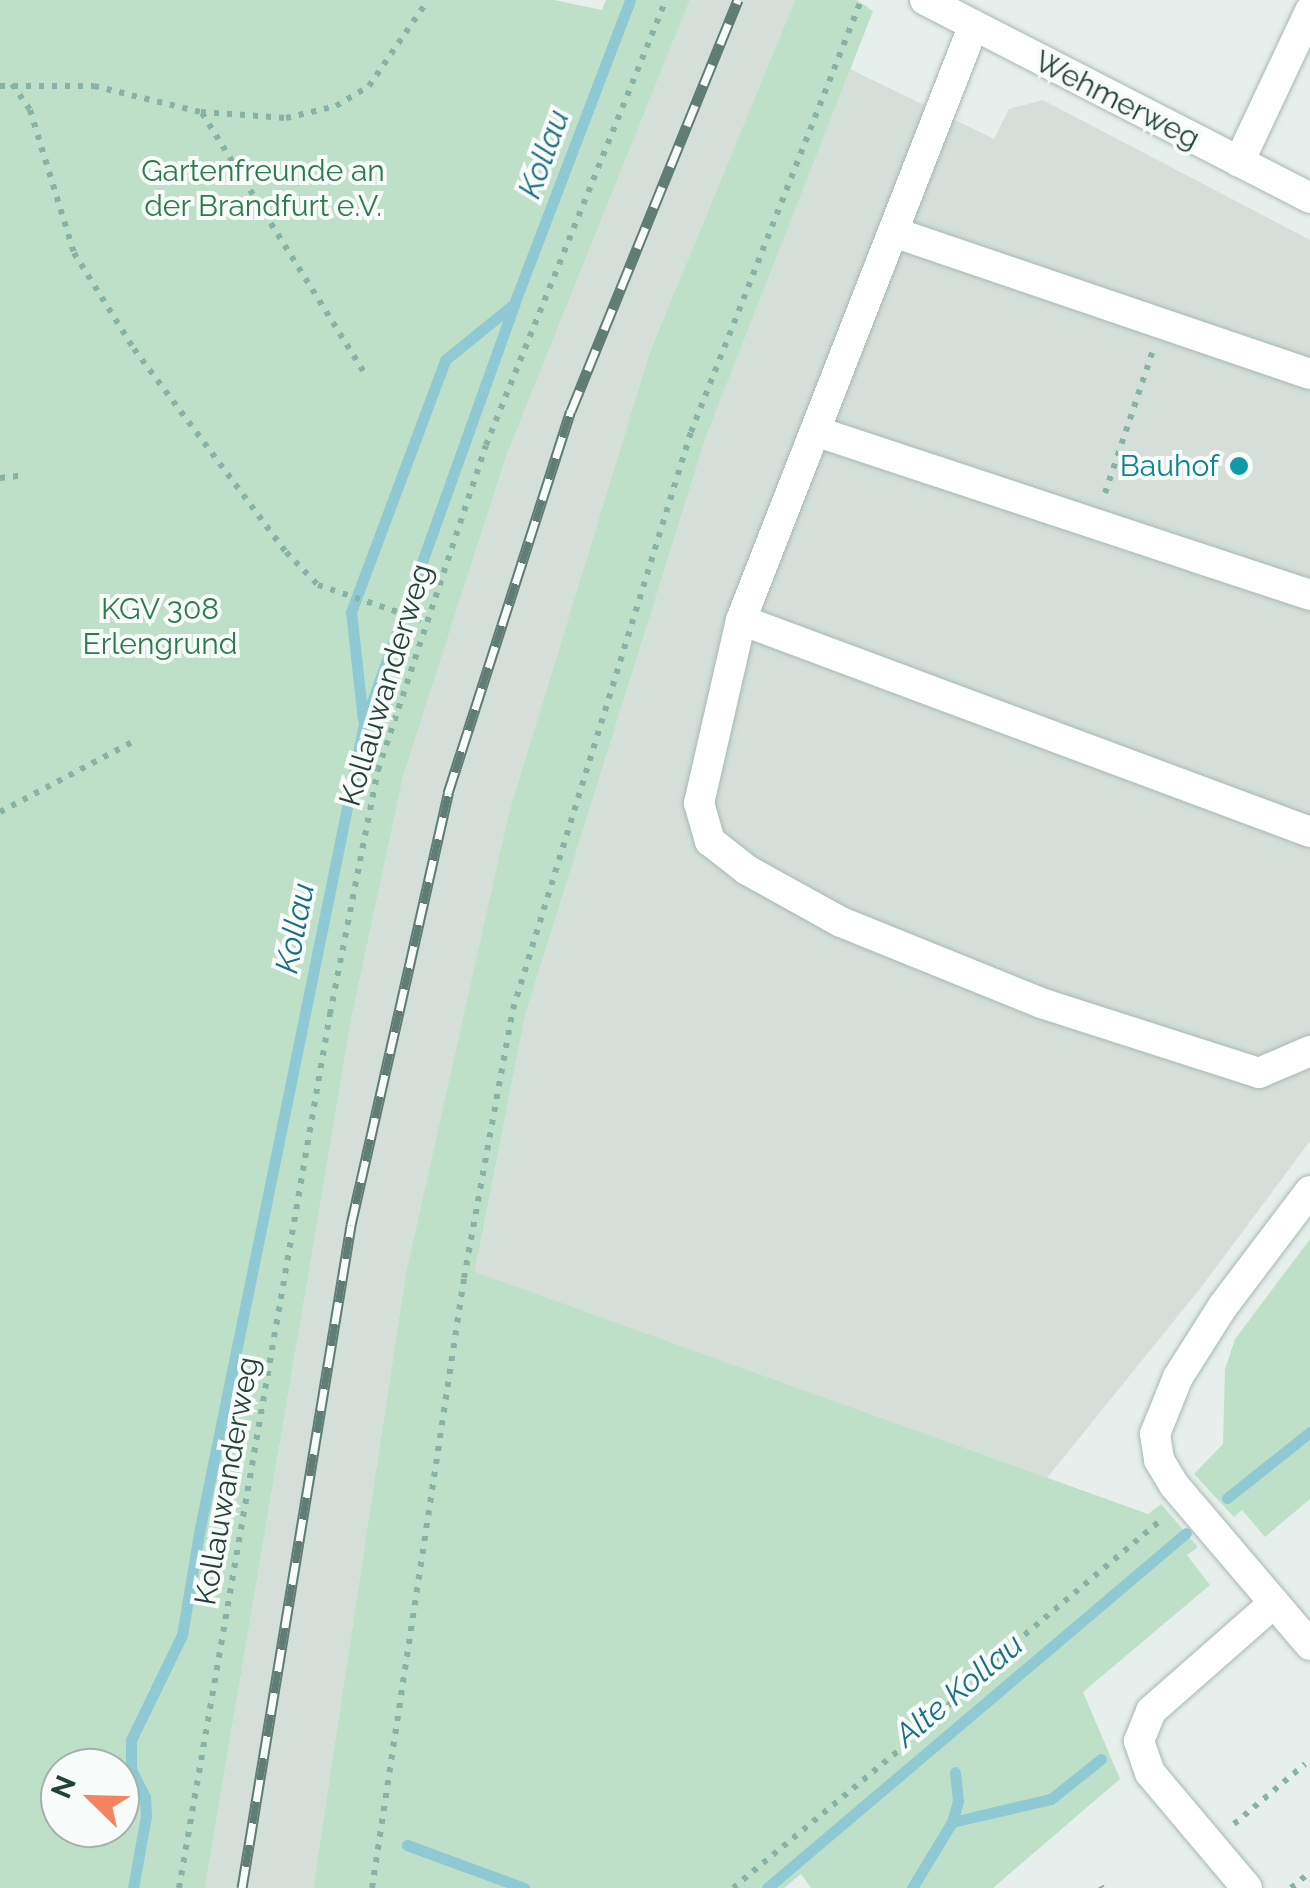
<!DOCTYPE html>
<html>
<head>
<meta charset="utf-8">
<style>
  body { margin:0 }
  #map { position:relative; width:1310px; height:1888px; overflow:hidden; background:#e6efeb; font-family:Raleway,sans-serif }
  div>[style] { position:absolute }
  .built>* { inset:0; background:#d4dfda }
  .green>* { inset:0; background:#bfe0c8 }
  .stream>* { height:11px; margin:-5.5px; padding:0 5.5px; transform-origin:5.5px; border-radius:5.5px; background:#8ec9d4 }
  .path>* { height:6px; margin-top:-3px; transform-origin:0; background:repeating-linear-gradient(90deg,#86b3a5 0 5px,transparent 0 13px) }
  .roads { filter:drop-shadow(0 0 2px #a8b8b2) drop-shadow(0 0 2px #a8b8b2) }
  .minor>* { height:30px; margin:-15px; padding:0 15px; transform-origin:15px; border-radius:15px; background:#fff }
  .rail>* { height:11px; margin-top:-5.5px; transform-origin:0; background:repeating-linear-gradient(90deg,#f7fbf9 0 22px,#5f7d75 0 44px); box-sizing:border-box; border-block:2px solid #5f7d75 }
  .path-bridge>* { height:6px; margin-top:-3px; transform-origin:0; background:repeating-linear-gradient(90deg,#86b3a5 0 5px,transparent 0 13px) }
  .dots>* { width:28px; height:28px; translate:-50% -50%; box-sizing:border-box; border:5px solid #f7fbf9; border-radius:50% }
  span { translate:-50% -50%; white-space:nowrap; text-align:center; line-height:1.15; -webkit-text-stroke:8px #f7fbf9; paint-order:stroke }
  .street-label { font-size:30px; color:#24423a }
  .park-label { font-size:30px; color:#2d7a4b }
  .culture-label { font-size:30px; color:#0d838f }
  .right { translate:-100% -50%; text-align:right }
  .water-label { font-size:32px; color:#1c6f80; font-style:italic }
  .north { position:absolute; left:40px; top:1748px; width:100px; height:100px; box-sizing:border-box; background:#f7fbf9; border:2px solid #a3b1ad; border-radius:50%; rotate:293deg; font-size:28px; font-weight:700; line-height:40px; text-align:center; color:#24423a }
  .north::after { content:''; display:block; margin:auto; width:35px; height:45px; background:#f4845f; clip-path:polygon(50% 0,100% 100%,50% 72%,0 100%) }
</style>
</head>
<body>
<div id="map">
  <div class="built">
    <div style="clip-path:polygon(690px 0,795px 0,651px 349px,405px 1278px,313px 1888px,205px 1888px,352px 1016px,403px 777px,507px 454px)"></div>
    <div style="clip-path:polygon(850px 69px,994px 139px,1009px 109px,1043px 100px,1310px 240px,1310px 1141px,1202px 1286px,1047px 1478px,475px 1273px,525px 1016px,706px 437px)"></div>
  </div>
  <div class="green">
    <div style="clip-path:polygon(evenodd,0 0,554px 0,602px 10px,606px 0,690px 0,507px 454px,403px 777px,352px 1016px,205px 1888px,0 1888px,0 0,60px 1768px,120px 1768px,120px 1828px,60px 1828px,60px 1768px)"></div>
    <div style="clip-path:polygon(795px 0,857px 0,873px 11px,706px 437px,525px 1016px,475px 1272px,1148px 1514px,1161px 1504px,1198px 1547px,1187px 1555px,1210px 1585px,1083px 1692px,1120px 1779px,993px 1888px,811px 1888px,801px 1874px,784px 1888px,313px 1888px,405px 1278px,509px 813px,651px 349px)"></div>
    <div style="clip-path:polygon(1310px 1239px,1310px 1499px,1265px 1537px,1242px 1510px,1234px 1517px,1194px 1474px,1223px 1444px,1225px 1369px,1235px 1339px)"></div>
  </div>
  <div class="stream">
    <div style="left:363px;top:720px;width:109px;rotate:-96.3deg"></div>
    <div style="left:351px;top:612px;width:269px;rotate:-69.5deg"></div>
    <div style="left:445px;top:360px;width:89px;rotate:-39.1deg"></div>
    <div style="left:1227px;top:1498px;width:106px;rotate:-38.5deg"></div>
    <div style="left:952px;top:1822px;width:102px;rotate:-13.1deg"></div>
    <div style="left:1051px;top:1799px;width:64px;rotate:-38.7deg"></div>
    <div style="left:407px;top:1845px;width:125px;rotate:20.2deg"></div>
    <div style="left:133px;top:1888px;width:73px;rotate:-79.8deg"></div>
    <div style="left:146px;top:1816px;width:19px;rotate:-93deg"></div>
    <div style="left:145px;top:1797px;width:30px;rotate:-117deg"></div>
    <div style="left:131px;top:1770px;width:30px;rotate:-90deg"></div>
    <div style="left:131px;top:1740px;width:117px;rotate:-64.1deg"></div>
    <div style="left:182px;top:1635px;width:103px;rotate:-80.5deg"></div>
    <div style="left:199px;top:1533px;width:826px;rotate:-78.47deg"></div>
    <div style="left:364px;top:724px;width:446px;rotate:-70.3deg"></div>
    <div style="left:514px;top:304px;width:325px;rotate:-69.1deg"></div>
    <div style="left:767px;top:1888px;width:549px;rotate:-40.27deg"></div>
    <div style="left:912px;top:1888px;width:77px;rotate:-58.8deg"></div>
    <div style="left:952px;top:1822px;width:22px;rotate:-74deg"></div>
    <div style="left:958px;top:1801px;width:29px;rotate:-96deg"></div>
  </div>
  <div class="path">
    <div style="left:12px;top:84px;width:32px;rotate:55deg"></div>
    <div style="left:30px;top:110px;width:150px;rotate:72.9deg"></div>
    <div style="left:74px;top:253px;width:113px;rotate:58deg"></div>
    <div style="left:134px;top:349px;width:254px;rotate:53.2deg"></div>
    <div style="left:286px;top:552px;width:46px;rotate:45.9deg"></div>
    <div style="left:0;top:86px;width:94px"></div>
    <div style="left:94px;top:86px;width:110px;rotate:13.7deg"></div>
    <div style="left:201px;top:112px;width:85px;rotate:4deg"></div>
    <div style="left:286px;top:118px;width:51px;rotate:-13.5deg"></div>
    <div style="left:336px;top:106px;width:39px;rotate:-31deg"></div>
    <div style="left:369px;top:86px;width:104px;rotate:-55.5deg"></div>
    <div style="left:202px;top:113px;width:305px;rotate:58deg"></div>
    <div style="left:0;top:478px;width:25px;rotate:-7deg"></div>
    <div style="left:1105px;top:493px;width:148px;rotate:-71.4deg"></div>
    <div style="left:0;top:812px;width:156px;rotate:-27.9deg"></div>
    <div style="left:1234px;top:1824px;width:93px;rotate:-40.2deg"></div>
    <div style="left:1101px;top:1886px;width:2px;rotate:63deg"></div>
    <div style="left:179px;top:1888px;width:887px;rotate:-80.2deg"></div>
    <div style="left:330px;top:1014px;width:249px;rotate:-78.9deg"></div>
    <div style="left:378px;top:770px;width:342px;rotate:-71.6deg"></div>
    <div style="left:486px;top:445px;width:480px;rotate:-68deg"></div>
    <div style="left:372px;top:1888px;width:617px;rotate:-81.42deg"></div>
    <div style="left:464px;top:1278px;width:273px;rotate:-79.7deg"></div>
    <div style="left:513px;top:1009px;width:604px;rotate:-72.86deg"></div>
    <div style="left:691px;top:432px;width:464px;rotate:-68.5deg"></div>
    <div style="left:733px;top:1888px;width:269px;rotate:-39.7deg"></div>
    <div style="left:940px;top:1716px;width:40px;rotate:-51deg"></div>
    <div style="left:965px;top:1685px;width:255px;rotate:-40.1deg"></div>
    <div style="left:1291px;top:1888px;width:25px;rotate:-40deg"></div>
  </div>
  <div class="roads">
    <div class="minor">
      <div style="left:925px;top:0;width:433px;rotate:27.2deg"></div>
      <div style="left:973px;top:27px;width:637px;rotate:111.37deg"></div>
      <div style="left:741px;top:620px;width:607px;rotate:20.43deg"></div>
      <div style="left:1239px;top:162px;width:167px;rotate:-64.8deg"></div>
      <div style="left:893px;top:232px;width:441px;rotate:18.8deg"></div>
      <div style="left:815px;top:431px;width:521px;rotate:18.33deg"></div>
      <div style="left:741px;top:620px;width:188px;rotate:102.9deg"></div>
      <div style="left:699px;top:803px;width:40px;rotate:74deg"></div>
      <div style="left:710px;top:841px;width:47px;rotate:38.1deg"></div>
      <div style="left:747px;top:870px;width:107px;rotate:29deg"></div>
      <div style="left:841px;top:922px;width:216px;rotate:22deg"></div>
      <div style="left:1041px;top:1003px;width:229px;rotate:17.8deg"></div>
      <div style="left:1259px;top:1073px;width:56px;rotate:-23.3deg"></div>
      <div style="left:1310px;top:1191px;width:144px;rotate:127.1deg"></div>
      <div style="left:1223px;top:1306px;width:84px;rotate:122.4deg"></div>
      <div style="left:1178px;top:1377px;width:61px;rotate:112deg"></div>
      <div style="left:1155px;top:1434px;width:26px;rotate:81deg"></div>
      <div style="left:1159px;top:1460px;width:29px;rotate:59deg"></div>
      <div style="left:1174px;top:1485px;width:210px;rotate:49.6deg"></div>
      <div style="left:1247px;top:1888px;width:150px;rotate:-130.1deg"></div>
      <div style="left:1150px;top:1773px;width:34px;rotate:-109deg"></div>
      <div style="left:1139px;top:1741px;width:32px;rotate:-68deg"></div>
      <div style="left:1151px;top:1711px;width:164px;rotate:-41.3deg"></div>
    </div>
  </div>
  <div class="rail">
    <div style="left:242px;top:1888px;width:672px;rotate:-80.66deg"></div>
    <div style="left:351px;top:1225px;width:443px;rotate:-77.3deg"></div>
    <div style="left:448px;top:793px;width:401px;rotate:-72.2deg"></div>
    <div style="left:571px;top:411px;width:444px;rotate:-67.9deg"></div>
  </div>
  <div class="path-bridge">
    <div style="left:318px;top:585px;width:115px;rotate:18.7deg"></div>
  </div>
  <div class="dots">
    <div style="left:1239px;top:466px;background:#0f9aa8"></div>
  </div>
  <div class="street-label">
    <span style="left:1117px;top:100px;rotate:27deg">Wehmerweg</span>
    <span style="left:386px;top:685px;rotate:-73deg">Kollauwanderweg</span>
    <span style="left:227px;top:1481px;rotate:-80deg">Kollauwanderweg</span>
  </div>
  <div class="park-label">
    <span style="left:263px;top:188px">Gartenfreunde an<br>der Brandfurt e.V.</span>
    <span style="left:160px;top:626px">KGV 308<br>Erlengrund</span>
  </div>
  <div class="culture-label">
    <span class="right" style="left:1219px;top:466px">Bauhof</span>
  </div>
  <div class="water-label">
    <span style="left:544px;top:154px;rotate:-70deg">Kollau</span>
    <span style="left:295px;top:928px;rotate:-79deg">Kollau</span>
    <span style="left:959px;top:1690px;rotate:-40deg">Alte Kollau</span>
  </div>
  <div class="north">N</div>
</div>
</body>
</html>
